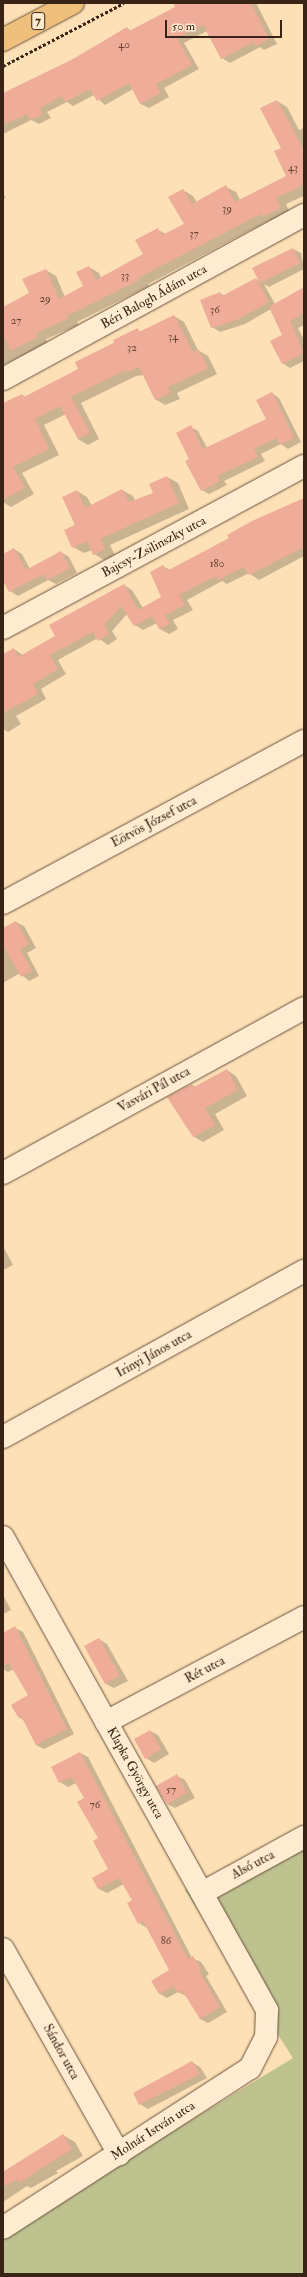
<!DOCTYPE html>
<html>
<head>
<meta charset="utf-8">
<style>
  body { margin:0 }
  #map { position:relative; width:307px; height:2277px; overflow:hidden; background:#fde0b6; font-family:"IM FELL Double Pica",serif }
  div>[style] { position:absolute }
  .green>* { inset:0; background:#bec28f }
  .shadow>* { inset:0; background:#0003 }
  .building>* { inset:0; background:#efac98 }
  .path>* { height:2.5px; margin-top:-1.25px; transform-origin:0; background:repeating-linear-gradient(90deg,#392316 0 3px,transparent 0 5px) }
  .roads { filter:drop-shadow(0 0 1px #6a523e) drop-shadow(0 0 1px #6a523e) }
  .minor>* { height:22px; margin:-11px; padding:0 11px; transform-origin:11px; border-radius:11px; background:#feebd0 }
  .major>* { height:22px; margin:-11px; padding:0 11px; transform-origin:11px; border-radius:11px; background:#eec07b }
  span { translate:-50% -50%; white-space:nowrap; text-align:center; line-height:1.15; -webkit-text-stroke:4px #feebd0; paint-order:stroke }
  .number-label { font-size:11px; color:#664536 }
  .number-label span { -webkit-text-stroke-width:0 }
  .shield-label span { padding:1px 3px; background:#feebd0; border:1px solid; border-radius:3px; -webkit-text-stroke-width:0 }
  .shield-label { font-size:12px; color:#392316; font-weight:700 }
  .street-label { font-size:13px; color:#392316 }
  .frame { position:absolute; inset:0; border:4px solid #392316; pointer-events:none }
  .scale { position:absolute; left:165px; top:20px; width:117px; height:18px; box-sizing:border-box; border:2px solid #392316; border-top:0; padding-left:5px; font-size:12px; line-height:14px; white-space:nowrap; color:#392316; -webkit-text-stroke:3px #feebd0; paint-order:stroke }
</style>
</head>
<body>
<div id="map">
  <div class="green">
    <div style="clip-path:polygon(304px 1825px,304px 2274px,3px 2274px,3px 2235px,293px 2058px,185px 1890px)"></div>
  </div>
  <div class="shadow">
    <div style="clip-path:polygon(178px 3px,256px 3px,277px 44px,264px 50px,260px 47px,230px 63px,222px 58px,207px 31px,184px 43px,199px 69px,164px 88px,169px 97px,149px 108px,141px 104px,133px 89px,105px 105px,94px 95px,73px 106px,67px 102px,47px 112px,51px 118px,39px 124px,31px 120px,3px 134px,3px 95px,74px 60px,127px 28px,131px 31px,176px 7px)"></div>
    <div style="clip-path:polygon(277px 101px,287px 107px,299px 130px,304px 128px,304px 196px,286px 204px,290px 213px,273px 222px,270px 220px,148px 284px,149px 286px,77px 322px,78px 325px,46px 339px,48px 343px,3px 365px,3px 308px,30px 294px,46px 270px,56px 276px,65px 297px,85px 287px,89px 267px,99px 273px,101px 278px,144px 255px,158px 230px,166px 234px,185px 224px,183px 190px,193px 196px,197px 203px,226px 187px,236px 192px,240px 200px,287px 177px)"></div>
    <div style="clip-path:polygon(3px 193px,6px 198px,3px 199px)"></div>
    <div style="clip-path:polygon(293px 249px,301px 253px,304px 269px,269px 287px,264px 284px,275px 304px,304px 288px,304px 325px,298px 328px,304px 340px,304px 361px,290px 368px,282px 363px,283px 335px,271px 309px,245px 324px,220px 332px,212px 327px,220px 293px,225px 296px,256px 279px,261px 282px)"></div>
    <div style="clip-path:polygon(174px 316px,184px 322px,198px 350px,208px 356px,217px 374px,177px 393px,180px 399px,165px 405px,155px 399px,144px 375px,136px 376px,81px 403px,99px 439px,88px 445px,78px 439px,66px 414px,44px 425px,59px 455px,22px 473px,34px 494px,11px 507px,3px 502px,3px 404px,22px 395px,26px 397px,80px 370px,76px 363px,138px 330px,142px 332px)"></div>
    <div style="clip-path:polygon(272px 393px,279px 398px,301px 442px,288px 449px,281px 444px,261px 454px,265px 461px,224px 481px,227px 485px,209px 494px,202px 490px,190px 459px,191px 427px,198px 431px,207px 448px,267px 420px)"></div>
    <div style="clip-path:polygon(167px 477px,178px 483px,189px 509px,110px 545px,115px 555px,104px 560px,94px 554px,92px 550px,84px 553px,73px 547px,77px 491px,87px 497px,92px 506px,122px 490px,133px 496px,135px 501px,154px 493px)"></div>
    <div style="clip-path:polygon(304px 499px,304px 556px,259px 580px,249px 573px,227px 584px,222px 581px,187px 600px,193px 610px,173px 620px,178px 629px,169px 634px,160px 629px,157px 623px,143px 630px,135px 625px,127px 614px,112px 631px,117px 639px,108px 645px,98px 638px,58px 660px,66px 674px,41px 689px,46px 699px,16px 716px,21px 724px,8px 732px,3px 729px,3px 655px,14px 649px,23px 655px,57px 636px,124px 585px,132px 590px,143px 608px,163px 597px,163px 566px,170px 570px)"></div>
    <div style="clip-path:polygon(14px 549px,22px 554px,30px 569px,61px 552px,69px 557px,77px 573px,56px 584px,48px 580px,18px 596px,10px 591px,3px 568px,3px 555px)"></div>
    <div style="clip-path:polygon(16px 922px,24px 926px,36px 948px,27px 953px,39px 976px,29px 981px,20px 973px,3px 983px,3px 929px)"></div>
    <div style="clip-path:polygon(227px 1070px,236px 1076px,247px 1096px,215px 1114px,224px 1130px,203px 1142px,193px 1136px,192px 1085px,196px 1087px)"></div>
    <div style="clip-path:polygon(3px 1246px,13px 1265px,3px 1270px)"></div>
    <div style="clip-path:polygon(3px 1595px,11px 1610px,3px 1614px)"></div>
    <div style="clip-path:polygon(15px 1628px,23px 1632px,74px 1734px,44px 1749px,36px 1745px,24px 1720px,18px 1717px,29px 1696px,14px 1669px,8px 1672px,3px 1669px,3px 1634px)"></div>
    <div style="clip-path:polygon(99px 1639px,107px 1644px,128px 1681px,114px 1688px,106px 1684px)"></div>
    <div style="clip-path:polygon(150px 1731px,158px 1735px,169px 1754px,154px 1763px,146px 1758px)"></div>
    <div style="clip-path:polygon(80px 1753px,88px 1757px,192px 1958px,201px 1962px,209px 1974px,206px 1976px,227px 2012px,208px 2023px,200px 2019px,186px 1996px,178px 1992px,167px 1998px,160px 1994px,171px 1970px,147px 1928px,139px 1923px,133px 1901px,124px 1884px,107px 1893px,99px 1889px,93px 1878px,109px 1869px,85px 1798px,76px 1783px,68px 1787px,60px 1782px,52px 1767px)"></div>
    <div style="clip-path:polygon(177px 1776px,185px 1780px,195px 1798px,175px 1808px,167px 1804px)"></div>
    <div style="clip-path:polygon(192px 2062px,200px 2067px,207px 2078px,148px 2109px,140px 2104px)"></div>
    <div style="clip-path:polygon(63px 2135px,75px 2142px,83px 2156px,56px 2171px,58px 2173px,31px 2188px,27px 2186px,3px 2202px,3px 2172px)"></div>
  </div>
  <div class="building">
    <div style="clip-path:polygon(173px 3px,251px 3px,269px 39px,256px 46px,254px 42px,221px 59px,203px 25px,177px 38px,192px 65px,156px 84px,161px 93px,140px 104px,129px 83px,97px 101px,90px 89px,65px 102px,61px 96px,40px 108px,43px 114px,30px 120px,27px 114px,3px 125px,3px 93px,73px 59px,127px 27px,129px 31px,175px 7px)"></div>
    <div style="clip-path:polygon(277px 100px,304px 150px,304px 185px,276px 198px,281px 208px,262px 217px,261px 214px,138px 278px,139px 280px,67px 316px,68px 319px,36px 333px,38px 337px,11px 351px,3px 336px,3px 307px,29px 293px,22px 279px,46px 269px,59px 299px,83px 286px,76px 272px,89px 266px,96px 280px,143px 254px,135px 240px,158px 228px,162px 235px,184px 224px,168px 197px,183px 189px,192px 204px,226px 185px,235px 202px,286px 176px,274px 151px,281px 148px,260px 108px)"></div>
    <div style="clip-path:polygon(293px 248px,300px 263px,260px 283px,252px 268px)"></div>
    <div style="clip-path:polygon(256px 278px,269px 302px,237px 320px,211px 328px,200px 300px,220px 292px,222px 296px)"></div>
    <div style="clip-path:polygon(304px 287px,304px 313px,290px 321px,304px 353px,282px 364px,270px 341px,282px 335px,269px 307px)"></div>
    <div style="clip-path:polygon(174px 315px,193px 352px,198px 349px,208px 368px,168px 387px,170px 393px,155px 400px,139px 367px,127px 372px,126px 370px,71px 397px,90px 433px,78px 439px,60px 406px,35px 419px,49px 449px,13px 467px,25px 488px,3px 500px,3px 403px,22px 394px,24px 397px,78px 369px,75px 362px,114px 343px,113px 340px,138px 328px,139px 332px)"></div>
    <div style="clip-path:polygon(272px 392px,294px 438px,280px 445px,277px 438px,254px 449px,258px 457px,217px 476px,220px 481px,201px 491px,185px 461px,189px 459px,176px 433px,191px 425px,203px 449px,266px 419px,256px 400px)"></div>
    <div style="clip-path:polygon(167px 476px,179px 503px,100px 539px,105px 549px,93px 555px,87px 541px,72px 548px,64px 530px,75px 525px,62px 497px,77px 490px,85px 508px,122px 489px,129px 502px,153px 493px,149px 484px)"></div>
    <div style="clip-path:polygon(304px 498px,304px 547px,249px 575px,244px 567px,218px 580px,216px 576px,179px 595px,185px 605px,165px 615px,170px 624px,159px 629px,152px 616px,134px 626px,121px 606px,104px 625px,109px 634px,98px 641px,93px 632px,50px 655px,58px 669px,33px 684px,38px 694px,3px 713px,3px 654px,14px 648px,18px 657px,55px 636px,49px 625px,124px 584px,138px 610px,161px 597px,150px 572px,163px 565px,167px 571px,229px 538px,227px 535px,252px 521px)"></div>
    <div style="clip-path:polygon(14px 548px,26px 570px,61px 551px,70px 568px,47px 580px,44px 574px,9px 592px,3px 581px,3px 554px)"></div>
    <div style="clip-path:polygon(16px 921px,29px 944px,20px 949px,32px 971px,21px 977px,3px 945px,3px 928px)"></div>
    <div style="clip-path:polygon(227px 1069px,238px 1090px,205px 1108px,215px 1125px,193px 1137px,167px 1097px,192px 1084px,194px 1087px)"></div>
    <div style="clip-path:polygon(15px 1626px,67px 1729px,36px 1745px,21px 1716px,18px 1717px,11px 1705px,28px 1695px,9px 1663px,3px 1666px,3px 1633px)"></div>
    <div style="clip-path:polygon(99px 1638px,120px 1676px,105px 1684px,84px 1646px)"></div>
    <div style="clip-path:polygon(150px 1730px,161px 1749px,145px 1759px,134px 1739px)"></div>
    <div style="clip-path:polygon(80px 1752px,188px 1959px,193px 1956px,201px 1969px,199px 1971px,220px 2007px,200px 2019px,182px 1990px,178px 1993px,174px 1986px,159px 1994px,151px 1981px,169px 1970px,143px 1921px,138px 1924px,127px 1903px,132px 1900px,119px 1878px,98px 1889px,92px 1878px,108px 1869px,93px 1841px,98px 1838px,77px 1802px,84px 1798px,72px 1777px,59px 1783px,51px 1767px)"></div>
    <div style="clip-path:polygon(177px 1774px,187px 1793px,167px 1804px,156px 1786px)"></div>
    <div style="clip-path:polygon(192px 2061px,200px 2074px,139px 2105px,133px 2093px)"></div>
    <div style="clip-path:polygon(63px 2134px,72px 2149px,19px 2183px,17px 2179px,3px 2187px,3px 2172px)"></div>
  </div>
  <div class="path">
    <div style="left:3px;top:66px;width:136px;rotate:-27.5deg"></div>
  </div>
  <div class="roads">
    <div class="minor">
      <div style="left:3px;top:379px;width:343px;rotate:-28.6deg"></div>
      <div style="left:3px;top:628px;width:342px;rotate:-28.3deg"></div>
      <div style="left:3px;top:903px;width:342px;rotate:-28.3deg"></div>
      <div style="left:3px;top:1173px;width:343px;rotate:-28.7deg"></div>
      <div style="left:3px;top:1437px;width:344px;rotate:-28.9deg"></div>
      <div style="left:3px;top:1537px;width:542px;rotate:60.83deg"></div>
      <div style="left:267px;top:2010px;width:27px;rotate:92deg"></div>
      <div style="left:266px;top:2037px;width:35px;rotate:117deg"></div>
      <div style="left:250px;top:2068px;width:294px;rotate:147.1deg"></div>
      <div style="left:106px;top:1722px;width:224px;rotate:-27.9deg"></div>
      <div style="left:202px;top:1893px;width:116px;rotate:-28.8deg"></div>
      <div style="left:3px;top:1949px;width:236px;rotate:60.5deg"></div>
    </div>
    <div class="major">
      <div style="left:3px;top:40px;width:79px;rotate:-27.9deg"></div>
    </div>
  </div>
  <div class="number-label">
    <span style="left:124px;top:45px">40</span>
    <span style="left:293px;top:168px">43</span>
    <span style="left:227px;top:209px">39</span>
    <span style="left:194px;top:234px">37</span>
    <span style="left:125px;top:276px">33</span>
    <span style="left:45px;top:299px">29</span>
    <span style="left:215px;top:310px">36</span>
    <span style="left:16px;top:321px">27</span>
    <span style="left:173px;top:337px">34</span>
    <span style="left:132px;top:348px">32</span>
    <span style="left:217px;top:564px">180</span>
    <span style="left:171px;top:1790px">57</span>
    <span style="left:95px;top:1805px">76</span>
    <span style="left:166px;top:1941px">86</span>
  </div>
  <div class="shield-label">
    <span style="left:38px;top:21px">7</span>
  </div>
  <div class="street-label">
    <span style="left:154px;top:297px;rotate:-29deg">Béri Balogh Ádám utca</span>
    <span style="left:154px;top:547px;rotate:-28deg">Bajcsy-Zsilinszky utca</span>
    <span style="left:154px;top:822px;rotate:-28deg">Eötvös József utca</span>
    <span style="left:154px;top:1090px;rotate:-29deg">Vasvári Pál utca</span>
    <span style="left:154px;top:1354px;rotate:-29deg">Irinyi János utca</span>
    <span style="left:205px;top:1670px;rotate:-28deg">Rét utca</span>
    <span style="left:135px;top:1773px;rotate:61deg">Klapka György utca</span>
    <span style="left:253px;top:1865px;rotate:-28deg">Alsó utca</span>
    <span style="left:61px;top:2052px;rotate:61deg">Sándor utca</span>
    <span style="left:153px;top:2131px;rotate:-33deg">Molnár István utca</span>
  </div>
  <div class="frame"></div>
  <div class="scale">50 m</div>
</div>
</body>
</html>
